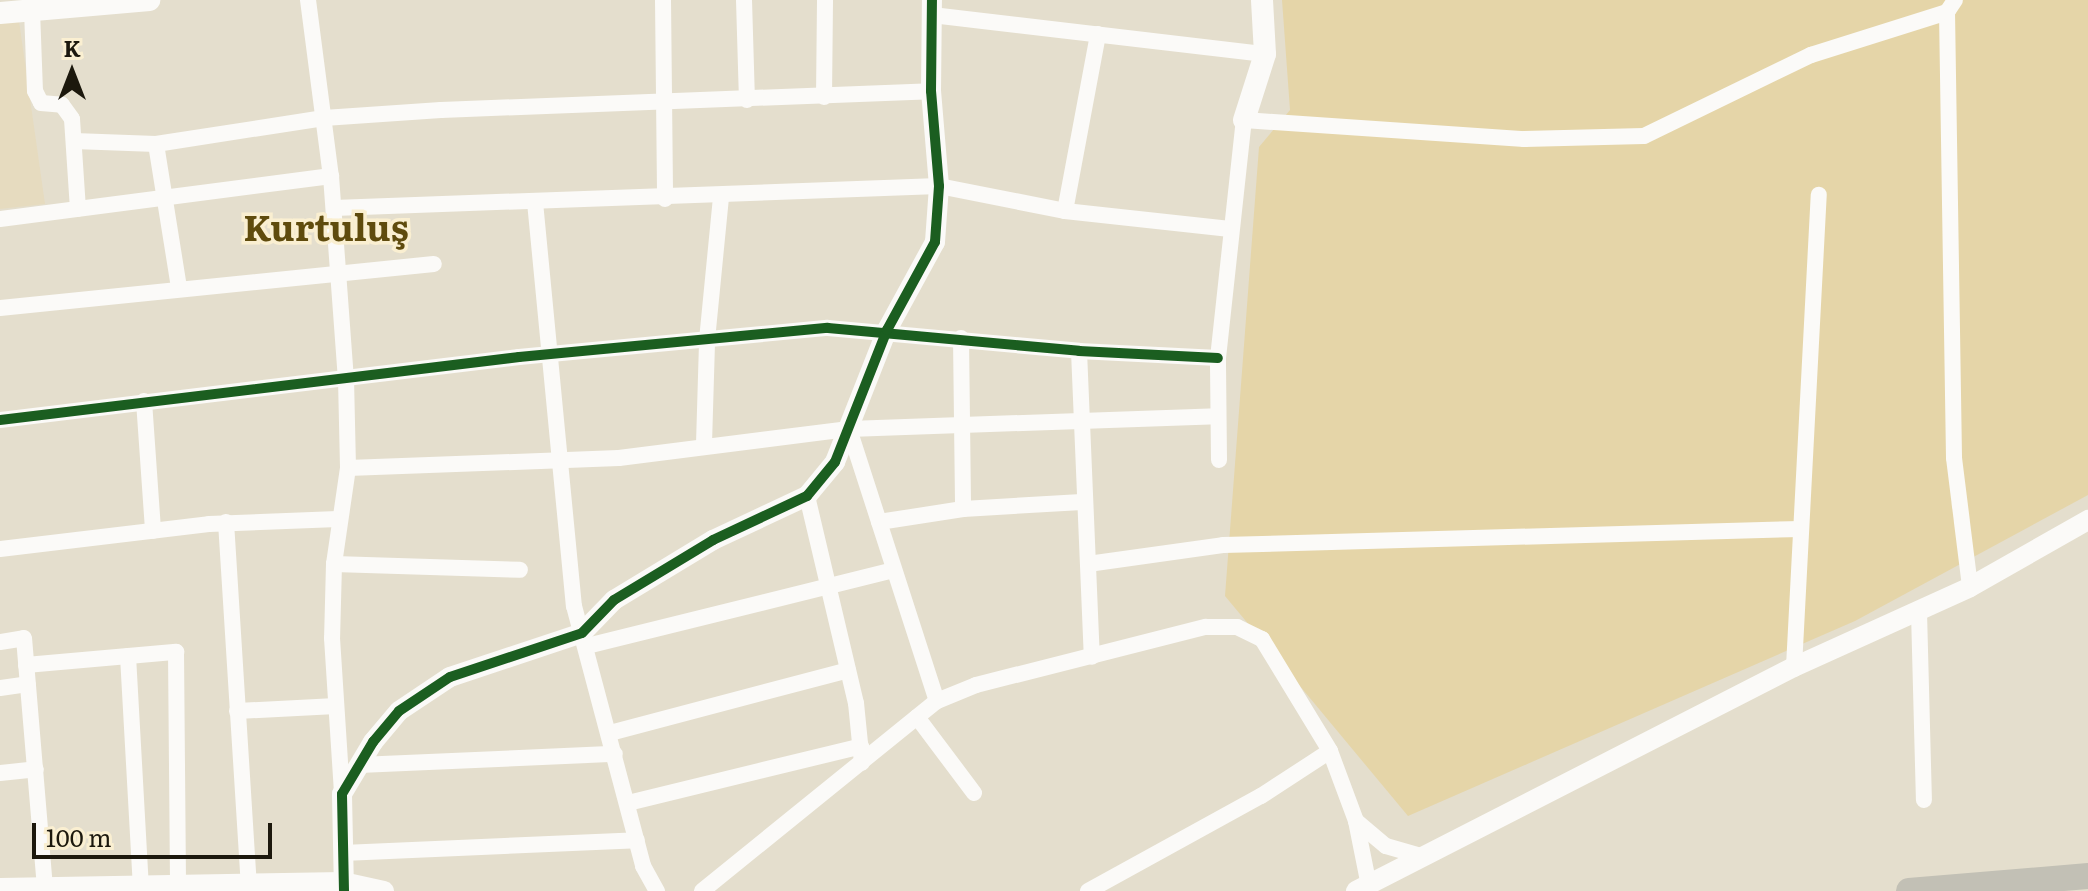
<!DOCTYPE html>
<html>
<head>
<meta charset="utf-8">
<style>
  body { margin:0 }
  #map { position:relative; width:2088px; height:891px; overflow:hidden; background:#e4decd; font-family:Literata,serif }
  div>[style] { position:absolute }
  .built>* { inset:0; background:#e6dbbf }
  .green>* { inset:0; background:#e5d5a8 }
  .minor>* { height:16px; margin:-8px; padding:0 8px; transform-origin:8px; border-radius:8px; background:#fbfaf8 }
  .tertiary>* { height:20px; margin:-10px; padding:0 10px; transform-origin:10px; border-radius:10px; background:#fbfaf8 }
  .secondary>* { height:22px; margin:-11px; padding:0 11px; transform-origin:11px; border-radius:11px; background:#fbfaf8 }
  .trunk>* { height:26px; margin:-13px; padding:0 13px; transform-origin:13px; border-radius:13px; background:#c2c0b5 }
  .cycleway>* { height:10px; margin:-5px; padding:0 5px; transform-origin:5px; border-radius:5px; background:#1b5e20 }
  span { translate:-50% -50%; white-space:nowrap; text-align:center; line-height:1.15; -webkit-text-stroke:7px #faefd1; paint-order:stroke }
  .district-label { font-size:36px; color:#5f4b0d; font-weight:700 }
  .north { position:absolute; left:32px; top:32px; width:80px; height:80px; -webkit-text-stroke:6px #faefd1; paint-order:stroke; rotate:0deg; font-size:22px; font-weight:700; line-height:32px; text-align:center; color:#1c180d }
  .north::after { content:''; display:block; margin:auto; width:28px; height:36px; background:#1c180d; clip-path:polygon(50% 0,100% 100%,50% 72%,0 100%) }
  .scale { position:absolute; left:32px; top:823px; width:240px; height:36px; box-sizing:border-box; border:4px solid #1c180d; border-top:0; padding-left:10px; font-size:24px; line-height:28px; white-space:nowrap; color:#1c180d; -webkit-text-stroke:6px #faefd1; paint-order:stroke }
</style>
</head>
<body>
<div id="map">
  <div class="built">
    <div style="clip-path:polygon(19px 21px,45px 204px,0 209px,0 23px)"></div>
  </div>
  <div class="green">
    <div style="clip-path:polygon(1282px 0,2088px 0,2088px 495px,1855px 621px,1408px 816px,1225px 596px,1259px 147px,1290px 110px)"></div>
  </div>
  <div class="minor">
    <div style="left:308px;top:0;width:177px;rotate:82.6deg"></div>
    <div style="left:331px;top:176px;width:204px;rotate:85.8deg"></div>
    <div style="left:346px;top:379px;width:89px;rotate:88.7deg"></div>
    <div style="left:348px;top:468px;width:97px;rotate:98.3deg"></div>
    <div style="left:334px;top:564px;width:74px;rotate:91.5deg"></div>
    <div style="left:332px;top:638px;width:156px;rotate:86.3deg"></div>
    <div style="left:663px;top:0;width:199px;rotate:89.4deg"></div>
    <div style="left:744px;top:0;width:100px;rotate:88.3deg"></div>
    <div style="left:32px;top:10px;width:81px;rotate:87.9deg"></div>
    <div style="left:35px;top:91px;width:13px;rotate:63deg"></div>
    <div style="left:41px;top:103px;width:21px;rotate:5deg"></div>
    <div style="left:62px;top:105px;width:17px;rotate:54deg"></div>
    <div style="left:72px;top:119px;width:90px;rotate:86.2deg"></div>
    <div style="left:1947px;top:12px;width:446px;rotate:89.1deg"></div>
    <div style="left:1954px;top:458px;width:130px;rotate:82.9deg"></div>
    <div style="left:932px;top:15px;width:335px;rotate:6.7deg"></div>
    <div style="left:824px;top:97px;width:97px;rotate:-89.4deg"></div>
    <div style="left:74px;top:141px;width:82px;rotate:2.1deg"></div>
    <div style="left:156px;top:144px;width:170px;rotate:-8.8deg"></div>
    <div style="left:324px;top:118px;width:117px;rotate:-3.9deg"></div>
    <div style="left:441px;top:110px;width:490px;rotate:-2.2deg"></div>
    <div style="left:156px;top:144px;width:146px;rotate:80.9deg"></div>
    <div style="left:535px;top:202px;width:406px;rotate:84.5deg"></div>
    <div style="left:574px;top:606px;width:269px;rotate:75.1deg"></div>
    <div style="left:643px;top:866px;width:29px;rotate:61deg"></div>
    <div style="left:334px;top:208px;width:605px;rotate:-2.08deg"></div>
    <div style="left:939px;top:186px;width:128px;rotate:11.2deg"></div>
    <div style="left:1065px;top:211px;width:166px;rotate:6.2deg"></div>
    <div style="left:1065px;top:211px;width:180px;rotate:-79.4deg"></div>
    <div style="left:0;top:219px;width:334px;rotate:-7.4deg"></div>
    <div style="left:0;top:308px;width:436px;rotate:-5.8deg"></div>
    <div style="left:961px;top:338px;width:171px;rotate:89.3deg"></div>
    <div style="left:1079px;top:351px;width:306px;rotate:87.6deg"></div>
    <div style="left:144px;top:401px;width:130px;rotate:86deg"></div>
    <div style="left:0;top:420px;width:523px;rotate:-6.92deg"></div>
    <div style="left:519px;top:357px;width:310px;rotate:-5.4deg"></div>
    <div style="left:828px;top:328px;width:252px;rotate:5.2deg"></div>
    <div style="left:1079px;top:351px;width:139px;rotate:2.9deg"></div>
    <div style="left:849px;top:429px;width:368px;rotate:-2deg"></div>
    <div style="left:704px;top:444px;width:104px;rotate:-88.3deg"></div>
    <div style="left:707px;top:340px;width:144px;rotate:-84.4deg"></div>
    <div style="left:1219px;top:460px;width:102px;rotate:-90.6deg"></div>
    <div style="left:1218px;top:358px;width:239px;rotate:-83.8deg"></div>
    <div style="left:1244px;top:120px;width:281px;rotate:3.9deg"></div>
    <div style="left:1524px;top:139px;width:120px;rotate:-1.4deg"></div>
    <div style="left:1644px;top:136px;width:186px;rotate:-25.9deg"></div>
    <div style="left:1811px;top:55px;width:143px;rotate:-17.5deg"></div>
    <div style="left:1947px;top:12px;width:14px;rotate:-56deg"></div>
    <div style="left:348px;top:468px;width:271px;rotate:-2.1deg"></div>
    <div style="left:619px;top:458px;width:232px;rotate:-7.2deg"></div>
    <div style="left:849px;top:429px;width:286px;rotate:72.1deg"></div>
    <div style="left:807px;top:496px;width:213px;rotate:76.7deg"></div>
    <div style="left:856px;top:703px;width:60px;rotate:84.3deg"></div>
    <div style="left:226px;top:522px;width:363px;rotate:86.4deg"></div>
    <div style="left:879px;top:522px;width:85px;rotate:-8.8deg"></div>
    <div style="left:963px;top:509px;width:119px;rotate:-3.4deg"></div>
    <div style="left:0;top:549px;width:210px;rotate:-6.8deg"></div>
    <div style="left:209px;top:524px;width:129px;rotate:-2.2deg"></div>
    <div style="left:334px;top:564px;width:186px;rotate:1.8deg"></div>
    <div style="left:1088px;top:564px;width:136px;rotate:-8deg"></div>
    <div style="left:1223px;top:545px;width:578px;rotate:-1.59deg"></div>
    <div style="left:1919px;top:612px;width:188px;rotate:88.5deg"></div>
    <div style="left:0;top:642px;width:24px;rotate:-9deg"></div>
    <div style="left:24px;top:638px;width:250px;rotate:85.2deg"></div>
    <div style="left:587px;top:646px;width:316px;rotate:-13.9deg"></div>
    <div style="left:128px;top:656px;width:230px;rotate:86.8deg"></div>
    <div style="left:26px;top:665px;width:151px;rotate:-5deg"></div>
    <div style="left:176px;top:652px;width:233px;rotate:89.5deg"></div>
    <div style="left:1794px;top:667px;width:473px;rotate:-87deg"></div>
    <div style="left:0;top:688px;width:28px;rotate:-8deg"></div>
    <div style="left:237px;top:711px;width:99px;rotate:-2.9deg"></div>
    <div style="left:917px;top:717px;width:95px;rotate:53.1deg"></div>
    <div style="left:610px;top:733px;width:246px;rotate:-14.8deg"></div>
    <div style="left:359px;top:765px;width:256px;rotate:-2.5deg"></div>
    <div style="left:0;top:773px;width:36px;rotate:-6deg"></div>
    <div style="left:628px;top:803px;width:240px;rotate:-13.7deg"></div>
    <div style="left:1356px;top:821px;width:39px;rotate:40deg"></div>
    <div style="left:1386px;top:846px;width:37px;rotate:16deg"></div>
    <div style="left:343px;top:853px;width:294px;rotate:-2.5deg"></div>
    <div style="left:702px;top:891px;width:302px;rotate:-39deg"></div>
    <div style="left:937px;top:701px;width:42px;rotate:-22.3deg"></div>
    <div style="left:976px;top:685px;width:237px;rotate:-14.2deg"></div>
    <div style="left:1206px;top:627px;width:31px"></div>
    <div style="left:1237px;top:627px;width:28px;rotate:26deg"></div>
    <div style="left:1262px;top:639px;width:131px;rotate:58.7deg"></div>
    <div style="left:1330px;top:751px;width:75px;rotate:69.6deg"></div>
    <div style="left:1356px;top:821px;width:71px;rotate:78.7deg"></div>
    <div style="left:1088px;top:891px;width:197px;rotate:-28.8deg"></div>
    <div style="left:1261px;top:796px;width:82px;rotate:-33.1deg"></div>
  </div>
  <div class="tertiary">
    <div style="left:0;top:888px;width:343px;rotate:-1deg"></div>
    <div style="left:343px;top:882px;width:42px;rotate:12.4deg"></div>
    <div style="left:344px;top:891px;width:97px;rotate:-91.2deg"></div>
    <div style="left:342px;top:794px;width:61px;rotate:-59.2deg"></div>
    <div style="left:373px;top:742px;width:40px;rotate:-50deg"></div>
    <div style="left:399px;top:711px;width:61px;rotate:-33.7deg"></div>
    <div style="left:450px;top:677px;width:139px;rotate:-18.4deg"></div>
    <div style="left:582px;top:633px;width:46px;rotate:-45.9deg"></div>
    <div style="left:614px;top:600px;width:116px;rotate:-31.2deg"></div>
    <div style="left:713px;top:540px;width:104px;rotate:-25.1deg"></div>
    <div style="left:807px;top:496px;width:44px;rotate:-50.5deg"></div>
    <div style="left:835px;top:462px;width:142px;rotate:-68.5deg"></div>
    <div style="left:887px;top:330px;width:100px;rotate:-61.4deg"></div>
    <div style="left:935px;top:242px;width:56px;rotate:-85.9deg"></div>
    <div style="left:939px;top:186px;width:95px;rotate:-94.8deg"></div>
    <div style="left:931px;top:91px;width:91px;rotate:-89.4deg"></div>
    <div style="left:1356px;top:891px;width:492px;rotate:-27.1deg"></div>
    <div style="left:1794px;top:667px;width:193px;rotate:-24.4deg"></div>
    <div style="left:1970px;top:587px;width:136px;rotate:-29.6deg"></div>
  </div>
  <div class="secondary">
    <div style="left:0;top:13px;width:150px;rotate:-5deg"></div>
    <div style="left:1244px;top:120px;width:69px;rotate:-72.3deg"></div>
    <div style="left:1265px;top:54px;width:54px;rotate:-93.2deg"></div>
  </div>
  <div class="trunk">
    <div style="left:1909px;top:891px;width:180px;rotate:-4.8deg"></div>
  </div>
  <div class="cycleway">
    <div style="left:0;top:420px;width:523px;rotate:-6.92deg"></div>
    <div style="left:519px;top:357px;width:310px;rotate:-5.4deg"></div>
    <div style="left:828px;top:328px;width:252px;rotate:5.2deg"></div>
    <div style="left:1079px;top:351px;width:139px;rotate:2.9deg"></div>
    <div style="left:344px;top:891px;width:97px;rotate:-91.2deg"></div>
    <div style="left:342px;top:794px;width:61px;rotate:-59.2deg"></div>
    <div style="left:373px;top:742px;width:40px;rotate:-50deg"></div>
    <div style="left:399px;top:711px;width:61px;rotate:-33.7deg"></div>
    <div style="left:450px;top:677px;width:139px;rotate:-18.4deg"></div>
    <div style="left:582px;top:633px;width:46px;rotate:-45.9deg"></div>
    <div style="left:614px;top:600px;width:116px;rotate:-31.2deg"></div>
    <div style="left:713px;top:540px;width:104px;rotate:-25.1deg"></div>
    <div style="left:807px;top:496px;width:44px;rotate:-50.5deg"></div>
    <div style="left:835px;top:462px;width:142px;rotate:-68.5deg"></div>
    <div style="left:887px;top:330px;width:100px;rotate:-61.4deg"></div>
    <div style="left:935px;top:242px;width:56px;rotate:-85.9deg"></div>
    <div style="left:939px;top:186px;width:95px;rotate:-94.8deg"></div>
    <div style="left:931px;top:91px;width:91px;rotate:-89.4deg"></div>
  </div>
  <div class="district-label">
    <span style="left:326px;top:226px">Kurtuluş</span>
  </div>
  <div class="north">K</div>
  <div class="scale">100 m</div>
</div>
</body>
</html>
